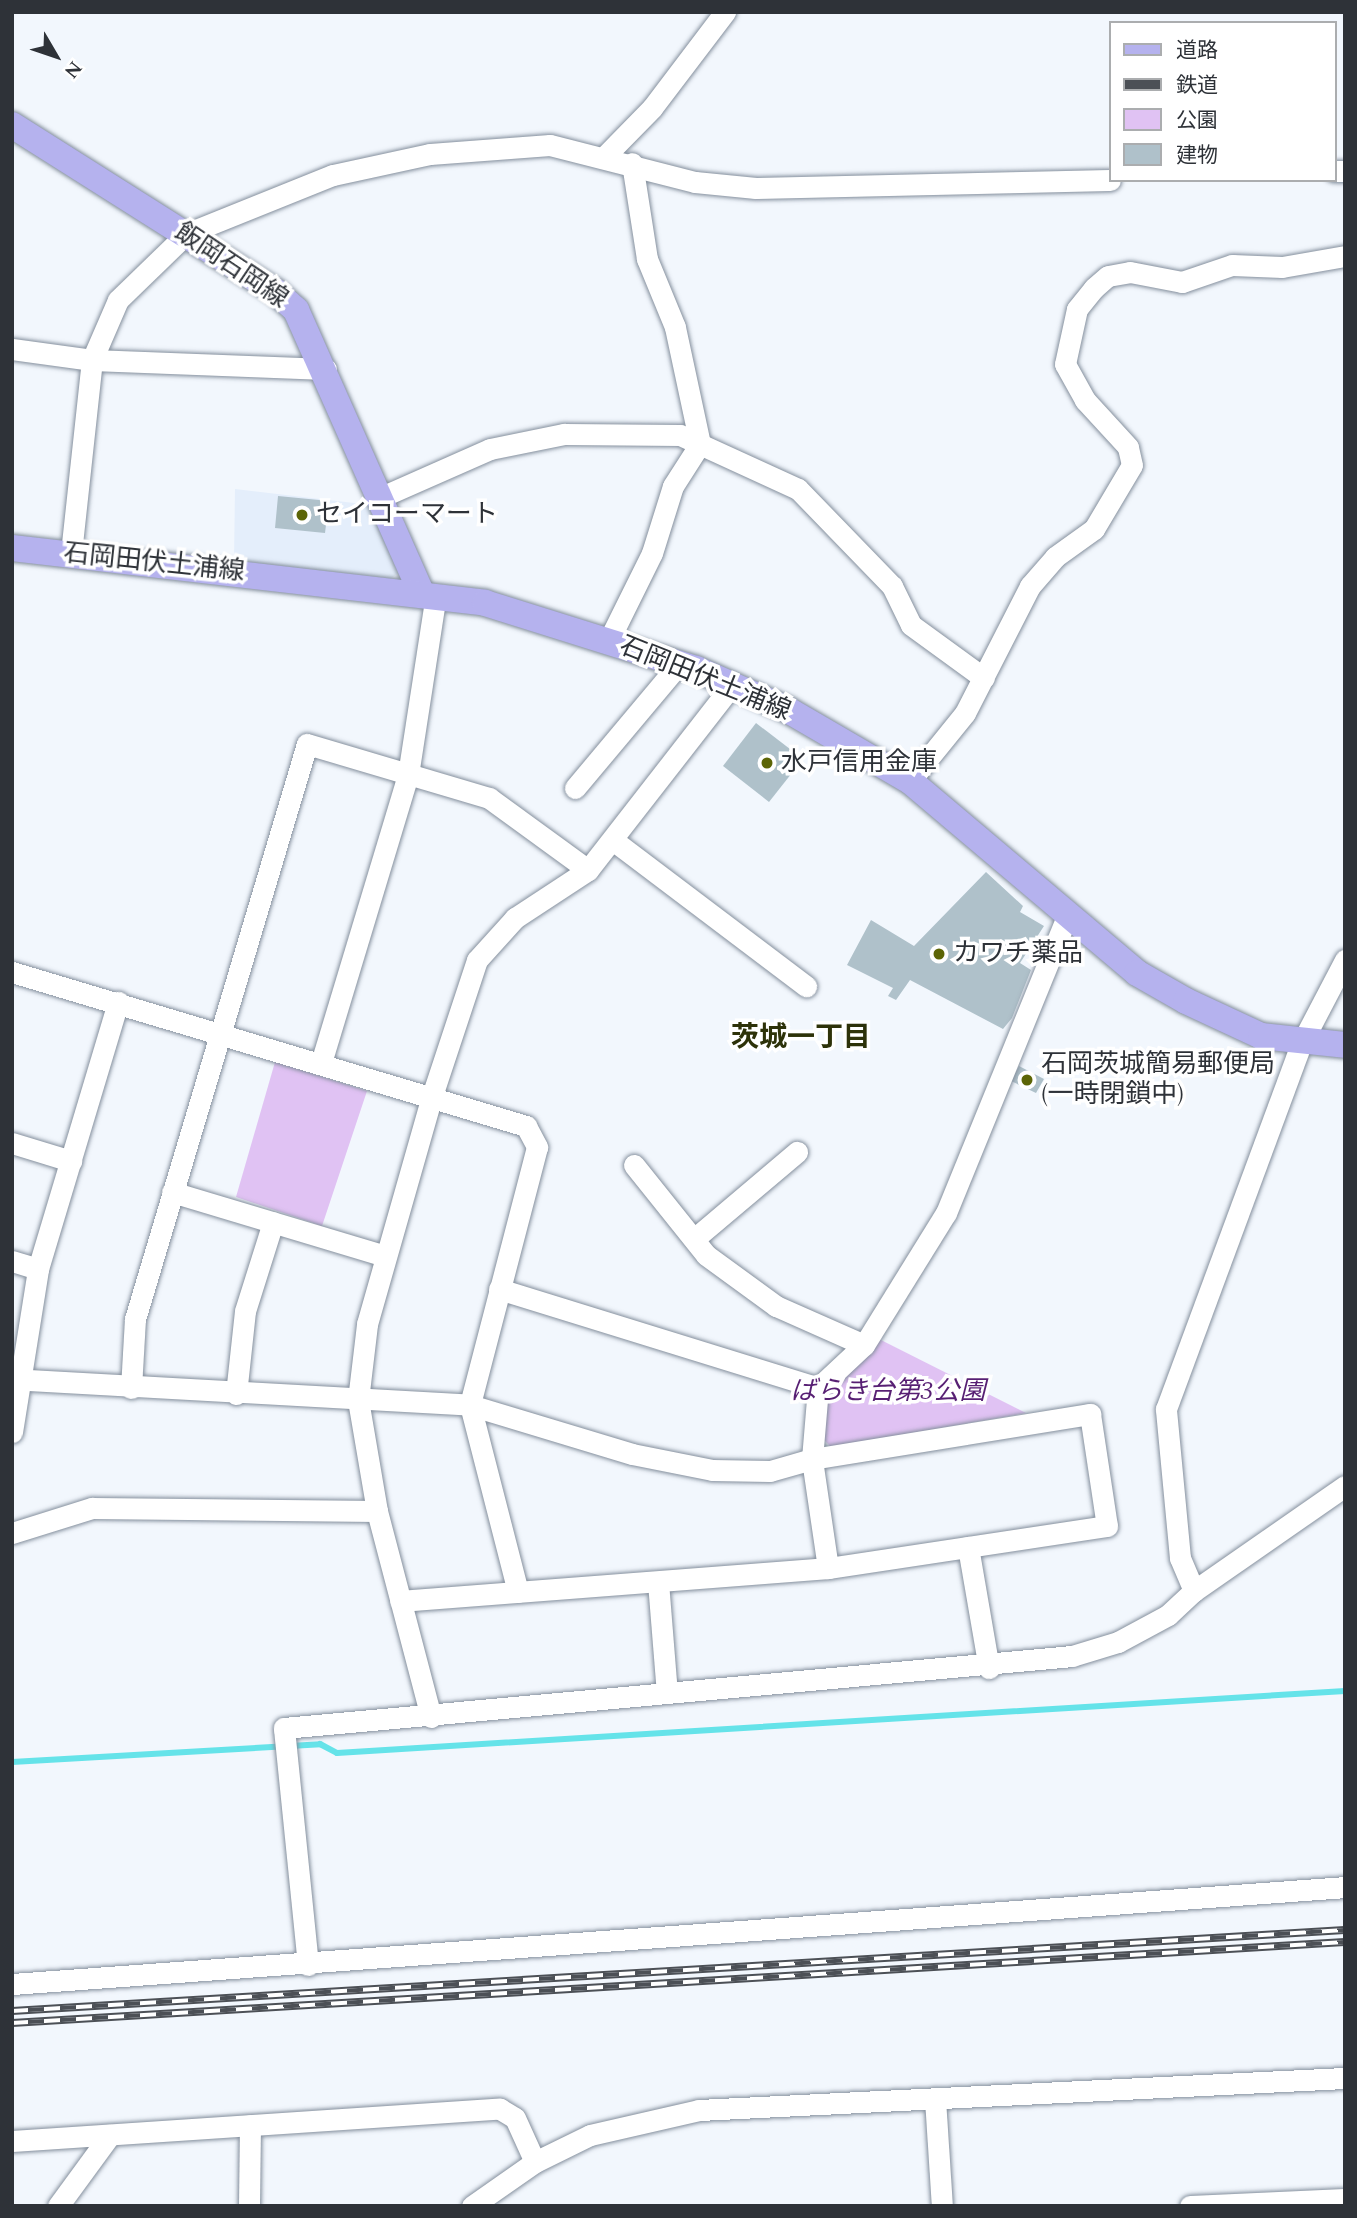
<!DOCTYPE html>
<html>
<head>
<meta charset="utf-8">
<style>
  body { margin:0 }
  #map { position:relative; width:1357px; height:2218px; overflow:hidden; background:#f2f7fd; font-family:Spectral,"Noto Sans JP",serif }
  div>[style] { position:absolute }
  .built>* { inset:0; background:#e4eefb }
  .green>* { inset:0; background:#e0c2f3 }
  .stream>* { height:6px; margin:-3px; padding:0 3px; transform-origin:3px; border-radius:3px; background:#65e3e9 }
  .building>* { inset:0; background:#afc1ca }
  .roads { filter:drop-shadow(0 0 2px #848f9d) drop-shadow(0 0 2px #848f9d) }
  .minor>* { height:21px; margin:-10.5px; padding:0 10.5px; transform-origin:10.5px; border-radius:10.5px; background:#fff }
  .major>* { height:26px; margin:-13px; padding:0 13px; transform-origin:13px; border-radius:13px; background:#b5b2ee }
  .rail>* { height:8px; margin-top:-4px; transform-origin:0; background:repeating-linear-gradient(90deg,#fff 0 16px,#4c5056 0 32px); box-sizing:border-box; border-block:2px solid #4c5056 }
  .dots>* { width:19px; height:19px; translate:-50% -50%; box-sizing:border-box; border:4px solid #fff; border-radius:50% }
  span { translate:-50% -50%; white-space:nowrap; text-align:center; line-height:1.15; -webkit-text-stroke:7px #fff; paint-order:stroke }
  .street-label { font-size:26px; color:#2e3238 }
  .poi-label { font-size:26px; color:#2e3238 }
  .left { translate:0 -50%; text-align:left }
  .park-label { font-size:26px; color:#571f73; font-style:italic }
  .neighbourhood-label { font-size:28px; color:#2d3209; font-weight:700 }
  .frame { position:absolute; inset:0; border:14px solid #2e3238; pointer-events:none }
  .legend { position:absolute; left:1109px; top:21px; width:228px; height:161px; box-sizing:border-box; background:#fff; border:2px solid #abadaf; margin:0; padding:9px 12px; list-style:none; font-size:21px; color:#2e3238 }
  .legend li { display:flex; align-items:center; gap:14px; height:35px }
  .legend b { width:35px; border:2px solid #abadaf }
  .north { position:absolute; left:21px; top:21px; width:70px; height:70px; -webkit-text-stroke:5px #fff; paint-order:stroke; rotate:129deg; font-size:19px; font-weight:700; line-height:28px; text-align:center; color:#2e3238 }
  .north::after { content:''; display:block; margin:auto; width:24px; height:32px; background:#2e3238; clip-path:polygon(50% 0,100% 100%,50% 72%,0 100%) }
</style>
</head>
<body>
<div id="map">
  <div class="built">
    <div style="clip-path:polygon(235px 489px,371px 505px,400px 572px,390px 579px,234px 562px)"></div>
  </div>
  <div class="green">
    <div style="clip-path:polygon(275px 1062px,367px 1091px,322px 1226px,236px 1197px)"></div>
    <div style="clip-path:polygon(879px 1339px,1026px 1413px,831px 1447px,824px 1440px,827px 1392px)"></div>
  </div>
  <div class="stream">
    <div style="left:12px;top:1762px;width:309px;rotate:-3.3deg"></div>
    <div style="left:320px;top:1744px;width:19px;rotate:28deg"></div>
    <div style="left:337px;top:1753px;width:1010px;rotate:-3.52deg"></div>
  </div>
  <div class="building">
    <div style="clip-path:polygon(278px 496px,329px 501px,325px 533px,275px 528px)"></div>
    <div style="clip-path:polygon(756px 723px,803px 759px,769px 802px,723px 766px)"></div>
    <div style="clip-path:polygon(986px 872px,1023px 906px,1020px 912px,1044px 926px,1020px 963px,1031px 970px,1012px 1018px,1003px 1029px,910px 980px,896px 1000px,888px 996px,893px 988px,847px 965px,871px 920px,914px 946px)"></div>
    <div style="clip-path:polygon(1019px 1066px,1044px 1079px,1036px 1093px,1011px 1081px)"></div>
  </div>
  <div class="roads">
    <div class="minor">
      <div style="left:606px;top:155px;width:66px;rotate:-45.6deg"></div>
      <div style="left:652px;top:108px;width:121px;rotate:-52.8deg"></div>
      <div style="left:1334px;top:171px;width:11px"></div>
      <div style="left:12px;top:349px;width:81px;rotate:7.8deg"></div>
      <div style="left:92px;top:360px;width:234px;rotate:2.2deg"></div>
      <div style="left:379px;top:498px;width:121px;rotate:-23.8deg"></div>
      <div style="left:490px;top:449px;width:76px;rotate:-11.5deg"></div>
      <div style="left:564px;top:434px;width:116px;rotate:0.5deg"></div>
      <div style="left:680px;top:435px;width:130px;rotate:24.6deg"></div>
      <div style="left:798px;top:489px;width:135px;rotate:45.9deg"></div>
      <div style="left:892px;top:586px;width:43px;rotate:64deg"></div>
      <div style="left:911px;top:625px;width:90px;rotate:36deg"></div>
      <div style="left:71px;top:553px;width:194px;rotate:-83.8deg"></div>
      <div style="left:92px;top:360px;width:65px;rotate:-66.6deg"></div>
      <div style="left:118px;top:300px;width:95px;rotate:-44.1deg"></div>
      <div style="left:186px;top:234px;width:158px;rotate:-21.9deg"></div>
      <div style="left:333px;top:175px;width:99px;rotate:-12.2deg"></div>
      <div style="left:430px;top:154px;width:120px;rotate:-4.3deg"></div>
      <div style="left:550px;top:145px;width:150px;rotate:14.3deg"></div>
      <div style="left:695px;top:182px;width:61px;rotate:5.6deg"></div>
      <div style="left:756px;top:188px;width:354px;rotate:-1.3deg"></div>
      <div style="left:609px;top:640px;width:97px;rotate:-63.7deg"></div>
      <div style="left:652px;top:553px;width:70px;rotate:-72.6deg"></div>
      <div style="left:673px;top:486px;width:50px;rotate:-57.3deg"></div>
      <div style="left:700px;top:444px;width:120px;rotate:-102.1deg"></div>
      <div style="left:675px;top:327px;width:74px;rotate:-112.4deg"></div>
      <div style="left:647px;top:259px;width:97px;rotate:-98.9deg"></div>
      <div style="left:910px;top:781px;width:87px;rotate:-51deg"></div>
      <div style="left:965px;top:713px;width:143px;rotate:-62.9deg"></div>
      <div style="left:1030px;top:586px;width:38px;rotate:-49deg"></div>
      <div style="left:1055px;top:557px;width:48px;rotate:-35.7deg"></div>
      <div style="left:1094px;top:529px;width:74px;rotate:-59.3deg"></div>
      <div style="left:1132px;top:465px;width:18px;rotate:-103deg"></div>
      <div style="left:1128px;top:447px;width:64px;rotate:-132.5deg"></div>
      <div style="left:1085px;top:400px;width:41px;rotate:-119.1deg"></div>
      <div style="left:1065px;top:364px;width:56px;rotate:-77.7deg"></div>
      <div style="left:1077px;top:309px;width:27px;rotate:-51deg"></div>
      <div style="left:1094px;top:288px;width:18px;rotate:-41deg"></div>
      <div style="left:1108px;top:276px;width:22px;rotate:-10deg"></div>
      <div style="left:1130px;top:272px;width:53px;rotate:10.9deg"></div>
      <div style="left:1182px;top:282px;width:53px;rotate:-18.8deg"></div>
      <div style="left:1232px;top:265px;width:50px;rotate:2.3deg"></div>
      <div style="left:1282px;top:267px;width:64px;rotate:-9.9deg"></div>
      <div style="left:575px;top:788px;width:162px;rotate:-50deg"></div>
      <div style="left:614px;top:841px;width:241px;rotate:37.1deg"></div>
      <div style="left:12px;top:972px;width:537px;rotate:16.68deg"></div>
      <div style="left:526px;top:1126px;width:24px;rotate:62deg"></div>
      <div style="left:537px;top:1147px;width:267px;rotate:104.6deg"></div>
      <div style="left:470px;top:1405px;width:193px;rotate:75.6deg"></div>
      <div style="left:321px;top:1063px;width:301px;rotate:-73.2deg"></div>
      <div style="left:408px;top:775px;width:182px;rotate:-81.2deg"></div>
      <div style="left:12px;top:1143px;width:62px;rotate:17deg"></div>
      <div style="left:634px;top:1165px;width:115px;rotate:51.3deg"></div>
      <div style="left:706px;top:1255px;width:87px;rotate:36.1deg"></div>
      <div style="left:776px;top:1306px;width:96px;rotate:23.9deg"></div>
      <div style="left:172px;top:1192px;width:223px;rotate:16.7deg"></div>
      <div style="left:694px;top:1239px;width:135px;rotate:-40.2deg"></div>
      <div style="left:12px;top:1261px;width:27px;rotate:17deg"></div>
      <div style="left:499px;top:1289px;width:334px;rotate:17.2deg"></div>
      <div style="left:12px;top:1379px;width:459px;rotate:3.2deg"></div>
      <div style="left:470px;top:1405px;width:169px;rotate:16.8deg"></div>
      <div style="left:632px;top:1454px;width:82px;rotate:11.3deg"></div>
      <div style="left:712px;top:1470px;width:58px;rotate:1deg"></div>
      <div style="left:770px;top:1471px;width:44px;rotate:-15.9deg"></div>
      <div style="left:812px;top:1459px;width:282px;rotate:-9.2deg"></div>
      <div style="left:1090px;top:1414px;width:113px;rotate:81.4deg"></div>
      <div style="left:1107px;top:1526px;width:282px;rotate:171.4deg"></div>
      <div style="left:828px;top:1568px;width:429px;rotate:175.6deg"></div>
      <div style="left:131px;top:1388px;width:69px;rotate:-86.7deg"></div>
      <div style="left:135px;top:1319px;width:600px;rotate:-73.35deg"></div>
      <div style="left:307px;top:744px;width:190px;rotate:16.5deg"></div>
      <div style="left:489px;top:798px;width:122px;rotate:36deg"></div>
      <div style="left:236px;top:1394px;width:83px;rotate:-83.8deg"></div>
      <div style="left:245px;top:1311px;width:93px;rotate:-72.5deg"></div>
      <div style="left:12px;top:1432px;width:165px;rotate:-80.9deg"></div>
      <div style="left:38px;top:1269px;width:279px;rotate:-73.3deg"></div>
      <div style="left:12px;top:1533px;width:84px;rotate:-17.4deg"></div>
      <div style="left:92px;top:1508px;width:285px;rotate:0.6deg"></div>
      <div style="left:968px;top:1547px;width:123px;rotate:80.2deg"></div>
      <div style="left:828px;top:1568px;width:110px;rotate:-98.4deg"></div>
      <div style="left:812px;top:1459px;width:71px;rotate:-85.2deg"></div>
      <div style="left:818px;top:1388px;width:63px;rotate:-43.1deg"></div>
      <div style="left:864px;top:1345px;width:155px;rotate:-58.2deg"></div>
      <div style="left:946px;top:1213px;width:321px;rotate:-67.8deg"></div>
      <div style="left:658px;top:1582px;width:111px;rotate:85.4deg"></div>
      <div style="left:1194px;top:1591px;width:36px;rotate:-113deg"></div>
      <div style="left:1180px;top:1558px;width:150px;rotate:-95.4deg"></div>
      <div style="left:1166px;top:1409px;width:389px;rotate:-69.7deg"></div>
      <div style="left:1301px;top:1044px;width:95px;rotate:-62.4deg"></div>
      <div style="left:431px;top:1717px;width:213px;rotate:-104.7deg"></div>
      <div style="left:377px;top:1511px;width:113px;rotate:-99.7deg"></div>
      <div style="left:358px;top:1400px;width:77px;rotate:-83.2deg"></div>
      <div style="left:367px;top:1324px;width:237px;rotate:-74.1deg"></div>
      <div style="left:432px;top:1096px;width:143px;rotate:-71.7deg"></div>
      <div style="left:477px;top:960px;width:57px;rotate:-47.9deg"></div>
      <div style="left:515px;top:918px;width:87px;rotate:-33.3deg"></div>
      <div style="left:588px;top:870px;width:236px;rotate:-52.1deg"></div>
      <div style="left:308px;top:1965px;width:238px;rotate:-95.8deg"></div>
      <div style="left:284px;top:1728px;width:791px;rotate:-5.22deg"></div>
      <div style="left:1072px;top:1656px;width:48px;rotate:-16.9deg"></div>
      <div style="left:1118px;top:1642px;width:57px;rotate:-28.4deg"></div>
      <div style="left:1168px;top:1615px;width:35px;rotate:-43deg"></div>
      <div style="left:1194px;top:1591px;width:184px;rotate:-34.8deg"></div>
      <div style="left:12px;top:1984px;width:1337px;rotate:-4.16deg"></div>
      <div style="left:935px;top:2099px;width:107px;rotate:86.3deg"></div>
      <div style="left:12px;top:2141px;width:489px;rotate:-3.8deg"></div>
      <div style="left:500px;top:2109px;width:17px;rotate:31deg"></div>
      <div style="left:515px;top:2118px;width:48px;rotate:65.6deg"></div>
      <div style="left:58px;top:2206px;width:88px;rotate:-53.8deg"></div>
      <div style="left:249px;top:2206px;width:81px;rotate:-89.3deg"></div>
      <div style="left:472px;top:2206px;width:77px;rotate:-34.9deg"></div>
      <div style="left:535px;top:2162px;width:61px;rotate:-26.1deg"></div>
      <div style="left:590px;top:2135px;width:112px;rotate:-12.9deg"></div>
      <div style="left:699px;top:2110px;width:647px;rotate:-2.84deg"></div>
      <div style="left:1190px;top:2206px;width:155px;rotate:-2.6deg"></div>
    </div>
    <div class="major">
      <div style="left:12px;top:125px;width:312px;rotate:32.3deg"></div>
      <div style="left:276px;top:292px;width:27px;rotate:42deg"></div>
      <div style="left:296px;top:310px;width:308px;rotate:66.1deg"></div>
      <div style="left:12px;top:548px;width:476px;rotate:6.6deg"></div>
      <div style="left:485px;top:603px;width:221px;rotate:17.4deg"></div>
      <div style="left:696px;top:669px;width:101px;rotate:24deg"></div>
      <div style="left:788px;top:710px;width:141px;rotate:30.2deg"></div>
      <div style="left:910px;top:781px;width:297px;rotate:40.2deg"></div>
      <div style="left:1137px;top:973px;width:56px;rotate:29.7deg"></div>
      <div style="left:1186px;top:1001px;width:83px;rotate:25deg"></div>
      <div style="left:1261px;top:1036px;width:84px;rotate:6.1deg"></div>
    </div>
  </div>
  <div class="rail">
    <div style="left:12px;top:2011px;width:1335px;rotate:-3.48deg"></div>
    <div style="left:12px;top:2023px;width:1335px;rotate:-3.48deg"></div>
  </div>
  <div class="dots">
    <div style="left:302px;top:515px;background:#5c6506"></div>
    <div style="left:767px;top:763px;background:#5c6506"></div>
    <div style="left:939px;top:954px;background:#5c6506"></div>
    <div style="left:1027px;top:1080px;background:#5c6506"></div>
  </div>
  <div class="street-label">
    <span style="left:231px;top:266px;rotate:34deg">飯岡石岡線</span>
    <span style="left:154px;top:563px;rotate:6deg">石岡田伏土浦線</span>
    <span style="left:705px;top:679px;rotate:22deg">石岡田伏土浦線</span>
  </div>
  <div class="poi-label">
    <span class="left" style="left:316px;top:515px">セイコーマート</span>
    <span class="left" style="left:781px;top:763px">水戸信用金庫</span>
    <span class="left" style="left:953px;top:954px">カワチ薬品</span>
    <span class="left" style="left:1041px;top:1080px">石岡茨城簡易郵便局<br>(一時閉鎖中)</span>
  </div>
  <div class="park-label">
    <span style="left:888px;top:1392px">ばらき台第3公園</span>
  </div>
  <div class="neighbourhood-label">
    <span style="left:801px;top:1038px">茨城一丁目</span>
  </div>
  <div class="frame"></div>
  <ul class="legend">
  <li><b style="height:9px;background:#b5b2ee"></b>道路</li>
  <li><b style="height:9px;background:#4c5056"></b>鉄道</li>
  <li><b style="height:19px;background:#e0c2f3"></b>公園</li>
  <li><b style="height:19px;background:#afc1ca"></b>建物</li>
  </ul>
  <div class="north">N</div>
</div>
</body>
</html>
